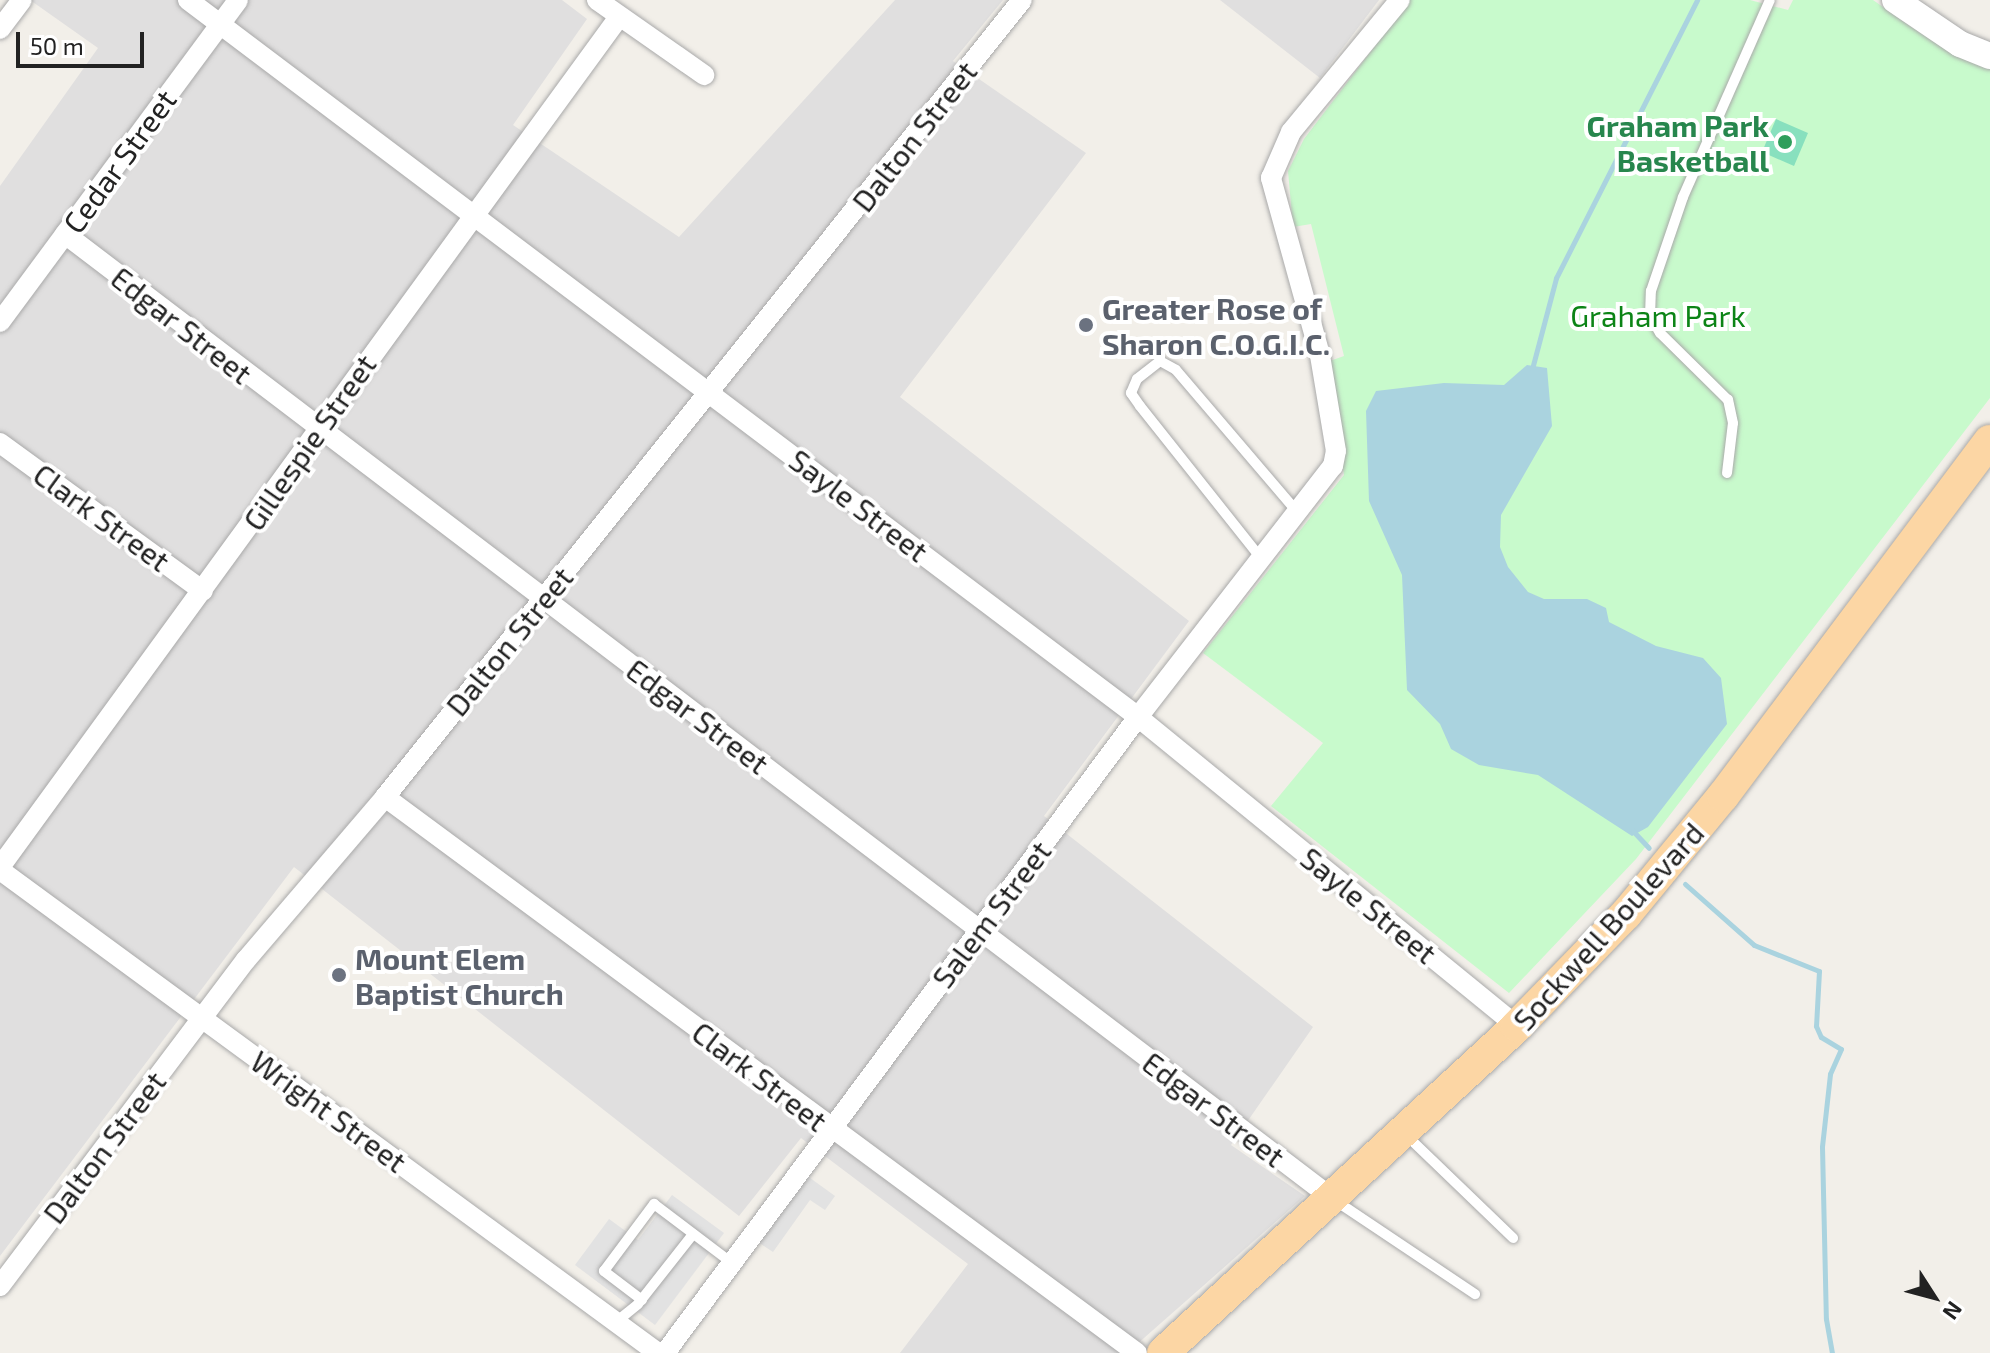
<!DOCTYPE html>
<html>
<head>
<meta charset="utf-8">
<style>
  body { margin:0 }
  #map { position:relative; width:1990px; height:1353px; overflow:hidden; background:#f2efe9; font-family:"Exo 2",sans-serif }
  div>[style] { position:absolute }
  .residential>* { inset:0; background:#e0dfdf }
  .park>* { inset:0; background:#c8facc }
  .pitch>* { inset:0; background:#88e0be }
  .parking>* { inset:0; background:#e2e2e2 }
  .water>* { inset:0; background:#aad3df }
  .stream>* { height:5px; margin:-2.5px; padding:0 2.5px; transform-origin:2.5px; border-radius:2.5px; background:#aad3df }
  .roads { filter:drop-shadow(0 0 2px #a9a9a9) drop-shadow(0 0 2px #a9a9a9) }
  .service>* { height:10px; margin:-5px; padding:0 5px; transform-origin:5px; border-radius:5px; background:#fff }
  .minor>* { height:20px; margin:-10px; padding:0 10px; transform-origin:10px; border-radius:10px; background:#fff }
  .tertiary>* { height:26px; margin:-13px; padding:0 13px; transform-origin:13px; border-radius:13px; background:#fff }
  .primary>* { height:32px; margin:-16px; padding:0 16px; transform-origin:16px; border-radius:16px; background:#fcd6a4 }
  .dots>* { width:22px; height:22px; translate:-50% -50%; box-sizing:border-box; border:4px solid #fff; border-radius:50% }
  span { translate:-50% -50%; white-space:nowrap; text-align:center; line-height:1.15; -webkit-text-stroke:8px #fff; paint-order:stroke }
  .leisure-label { font-size:30px; color:#27864d; font-weight:700 }
  .right { translate:-100% -50%; text-align:right }
  .street-label { font-size:30px; color:#222 }
  .worship-label { font-size:30px; color:#5b616d; font-weight:700 }
  .left { translate:0 -50%; text-align:left }
  .park-label { font-size:30px; color:#0c8416 }
  .north { position:absolute; left:1894px; top:1257px; width:80px; height:80px; -webkit-text-stroke:6px #fff; paint-order:stroke; rotate:126deg; font-size:22px; font-weight:700; line-height:32px; text-align:center; color:#222 }
  .north::after { content:''; display:block; margin:auto; width:28px; height:36px; background:#222; clip-path:polygon(50% 0,100% 100%,50% 72%,0 100%) }
  .scale { position:absolute; left:16px; top:32px; width:128px; height:36px; box-sizing:border-box; border:4px solid #222; border-top:0; padding-left:10px; font-size:24px; line-height:28px; white-space:nowrap; color:#222; -webkit-text-stroke:6px #fff; paint-order:stroke }
</style>
</head>
<body>
<div id="map">
  <div class="residential">
    <div style="clip-path:polygon(30px 0,562px 0,587px 19px,513px 125px,679px 237px,895px 0,1003px 0,953px 61px,1086px 153px,900px 397px,1189px 621px,1044px 816px,1313px 1027px,1231px 1145px,1305px 1196px,1127px 1353px,900px 1353px,968px 1264px,801px 1138px,739px 1216px,294px 867px,0 1256px,0 186px,98px 48px)"></div>
    <div style="clip-path:polygon(1220px 0,1379px 0,1320px 78px)"></div>
  </div>
  <div class="park">
    <div style="clip-path:polygon(1410px 0,1750px 0,1788px 10px,1793px 0,1873px 0,1920px 33px,1990px 68px,1990px 398px,1636px 859px,1509px 993px,1271px 806px,1323px 743px,1203px 653px,1344px 475px,1327px 362px,1344px 356px,1311px 224px,1293px 227px,1288px 171px,1304px 139px)"></div>
  </div>
  <div class="pitch">
    <div style="clip-path:polygon(1776px 119px,1808px 133px,1794px 166px,1762px 152px)"></div>
  </div>
  <div class="parking">
    <div style="clip-path:polygon(806px 1175px,835px 1196px,825px 1210px,810px 1200px,773px 1252px,758px 1242px)"></div>
    <div style="clip-path:polygon(672px 1195px,724px 1233px,655px 1325px,575px 1265px,609px 1219px,638px 1240px)"></div>
  </div>
  <div class="water">
    <div style="clip-path:polygon(1527px 365px,1547px 368px,1552px 426px,1501px 515px,1500px 547px,1508px 567px,1528px 592px,1544px 599px,1587px 599px,1606px 608px,1609px 622px,1656px 646px,1703px 658px,1721px 678px,1727px 724px,1648px 827px,1632px 836px,1538px 775px,1479px 765px,1451px 749px,1440px 724px,1407px 690px,1402px 575px,1369px 501px,1366px 411px,1376px 391px,1444px 383px,1504px 385px)"></div>
  </div>
  <div class="stream">
    <div style="left:1532px;top:369px;width:94px;rotate:-75.2deg"></div>
    <div style="left:1556px;top:278px;width:312px;rotate:-63.1deg"></div>
    <div style="left:1633px;top:831px;width:23px;rotate:47deg"></div>
    <div style="left:1685px;top:884px;width:92px;rotate:41.5deg"></div>
    <div style="left:1754px;top:945px;width:70px;rotate:21.8deg"></div>
    <div style="left:1819px;top:971px;width:55px;rotate:93.1deg"></div>
    <div style="left:1816px;top:1026px;width:12px;rotate:66deg"></div>
    <div style="left:1821px;top:1037px;width:23px;rotate:31deg"></div>
    <div style="left:1841px;top:1049px;width:27px;rotate:114deg"></div>
    <div style="left:1830px;top:1074px;width:73px;rotate:96.3deg"></div>
    <div style="left:1822px;top:1147px;width:172px;rotate:88.7deg"></div>
    <div style="left:1826px;top:1319px;width:35px;rotate:80deg"></div>
  </div>
  <div class="roads">
    <div class="service">
      <div style="left:1727px;top:473px;width:50px;rotate:-83.2deg"></div>
      <div style="left:1733px;top:423px;width:24px;rotate:-102deg"></div>
      <div style="left:1728px;top:400px;width:95px;rotate:-135.4deg"></div>
      <div style="left:1660px;top:333px;width:20px;rotate:-120deg"></div>
      <div style="left:1650px;top:316px;width:25px;rotate:-88deg"></div>
      <div style="left:1651px;top:291px;width:99px;rotate:-71.2deg"></div>
      <div style="left:1683px;top:197px;width:215px;rotate:-66.2deg"></div>
      <div style="left:1260px;top:557px;width:193px;rotate:-128.5deg"></div>
      <div style="left:1140px;top:406px;width:16px;rotate:-125deg"></div>
      <div style="left:1131px;top:393px;width:15px;rotate:-67deg"></div>
      <div style="left:1137px;top:379px;width:29px;rotate:-38deg"></div>
      <div style="left:1160px;top:361px;width:18px;rotate:29deg"></div>
      <div style="left:1176px;top:370px;width:188px;rotate:49.5deg"></div>
      <div style="left:1405px;top:1134px;width:150px;rotate:43.9deg"></div>
      <div style="left:1333px;top:1199px;width:171px;rotate:33.8deg"></div>
      <div style="left:642px;top:1300px;width:48px;rotate:-142.7deg"></div>
      <div style="left:604px;top:1271px;width:84px;rotate:-53.3deg"></div>
      <div style="left:654px;top:1204px;width:98px;rotate:37.1deg"></div>
      <div style="left:616px;top:1322px;width:28px;rotate:-39deg"></div>
      <div style="left:638px;top:1304px;width:89px;rotate:-51.8deg"></div>
    </div>
    <div class="minor">
      <div style="left:188px;top:0;width:1190px;rotate:37.04deg"></div>
      <div style="left:1138px;top:717px;width:489px;rotate:39.2deg"></div>
      <div style="left:597px;top:0;width:131px;rotate:35deg"></div>
      <div style="left:0;top:29px;width:36px;rotate:-53deg"></div>
      <div style="left:65px;top:234px;width:1592px;rotate:37.27deg"></div>
      <div style="left:0;top:322px;width:400px;rotate:-53.5deg"></div>
      <div style="left:0;top:443px;width:251px;rotate:36.1deg"></div>
      <div style="left:385px;top:797px;width:935px;rotate:36.48deg"></div>
      <div style="left:0;top:867px;width:1052px;rotate:-53.94deg"></div>
      <div style="left:0;top:870px;width:816px;rotate:36.28deg"></div>
      <div style="left:0;top:1286px;width:408px;rotate:-53deg"></div>
      <div style="left:246px;top:960px;width:214px;rotate:-49.5deg"></div>
      <div style="left:385px;top:797px;width:1020px;rotate:-51.37deg"></div>
      <div style="left:665px;top:1353px;width:793px;rotate:-53.36deg"></div>
      <div style="left:1138px;top:717px;width:318px;rotate:-52.2deg"></div>
      <div style="left:1333px;top:466px;width:15px;rotate:-79deg"></div>
      <div style="left:1336px;top:451px;width:97px;rotate:-99.5deg"></div>
      <div style="left:1320px;top:355px;width:184px;rotate:-105.5deg"></div>
      <div style="left:1271px;top:178px;width:50px;rotate:-66.5deg"></div>
      <div style="left:1291px;top:132px;width:171px;rotate:-50.5deg"></div>
    </div>
    <div class="tertiary">
      <div style="left:1895px;top:0;width:78px;rotate:34.1deg"></div>
      <div style="left:1960px;top:44px;width:32px;rotate:22deg"></div>
    </div>
    <div class="primary">
      <div style="left:1163px;top:1353px;width:482px;rotate:-42.7deg"></div>
      <div style="left:1517px;top:1026px;width:156px;rotate:-45.8deg"></div>
      <div style="left:1626px;top:914px;width:153px;rotate:-50.6deg"></div>
      <div style="left:1723px;top:796px;width:444px;rotate:-53.1deg"></div>
    </div>
  </div>
  <div class="dots">
    <div style="left:1785px;top:142px;background:#2e9e5b"></div>
    <div style="left:1086px;top:325px;background:#6b7280"></div>
    <div style="left:339px;top:975px;background:#6b7280"></div>
  </div>
  <div class="leisure-label">
    <span class="right" style="left:1769px;top:142px">Graham Park<br>Basketball</span>
  </div>
  <div class="street-label">
    <span style="left:914px;top:136px;rotate:-52deg">Dalton Street</span>
    <span style="left:119px;top:161px;rotate:-54deg">Cedar Street</span>
    <span style="left:182px;top:325px;rotate:38deg">Edgar Street</span>
    <span style="left:309px;top:442px;rotate:-55deg">Gillespie Street</span>
    <span style="left:859px;top:505px;rotate:37deg">Sayle Street</span>
    <span style="left:102px;top:517px;rotate:36deg">Clark Street</span>
    <span style="left:509px;top:641px;rotate:-51deg">Dalton Street</span>
    <span style="left:698px;top:716px;rotate:37deg">Edgar Street</span>
    <span style="left:1369px;top:905px;rotate:39deg">Sayle Street</span>
    <span style="left:991px;top:914px;rotate:-53deg">Salem Street</span>
    <span style="left:1608px;top:926px;rotate:-48deg">Sockwell Boulevard</span>
    <span style="left:760px;top:1076px;rotate:37deg">Clark Street</span>
    <span style="left:1214px;top:1109px;rotate:37deg">Edgar Street</span>
    <span style="left:329px;top:1111px;rotate:36deg">Wright Street</span>
    <span style="left:104px;top:1147px;rotate:-53deg">Dalton Street</span>
  </div>
  <div class="worship-label">
    <span class="left" style="left:1102px;top:325px">Greater Rose of<br>Sharon C.O.G.I.C.</span>
    <span class="left" style="left:355px;top:975px">Mount Elem<br>Baptist Church</span>
  </div>
  <div class="park-label">
    <span style="left:1658px;top:315px">Graham Park</span>
  </div>
  <div class="north">N</div>
  <div class="scale">50 m</div>
</div>
</body>
</html>
